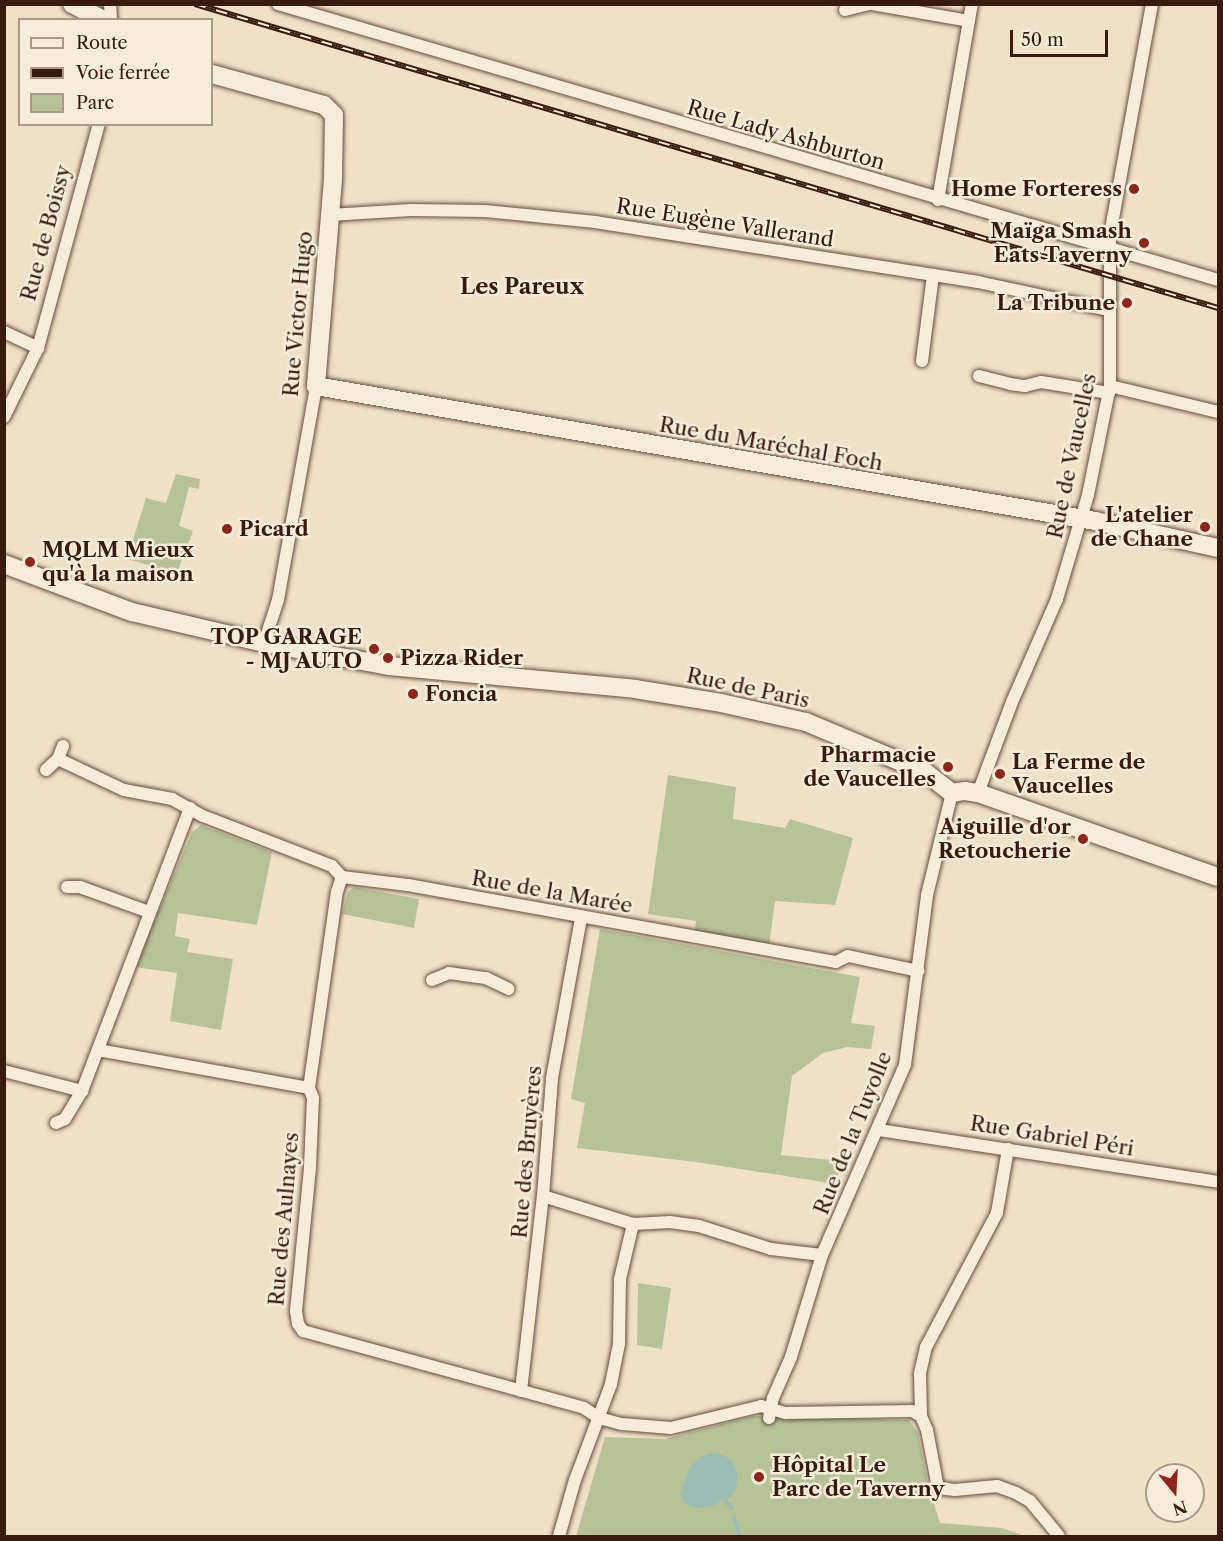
<!DOCTYPE html>
<html>
<head>
<meta charset="utf-8">
<style>
  body { margin:0 }
  #map { position:relative; width:1223px; height:1541px; overflow:hidden; background:#f0e1c5; font-family:"Libre Caslon Text",serif }
  div>[style] { position:absolute }
  .green>* { inset:0; background:#b6c397 }
  .water>* { inset:0; background:#9abeb3 }
  .stream>* { height:4px; margin:-2px; padding:0 2px; transform-origin:2px; border-radius:2px; background:#9abeb3 }
  .roads { filter:drop-shadow(0 0 2px #684c3c) drop-shadow(0 0 2px #684c3c) }
  .street>* { height:12px; margin:-6px; padding:0 6px; transform-origin:6px; border-radius:6px; background:#f5ecd9 }
  .secondary>* { height:18px; margin:-9px; padding:0 9px; transform-origin:9px; border-radius:9px; background:#f5ecd9 }
  .rail>* { height:6px; margin-top:-3px; transform-origin:0; background:repeating-linear-gradient(90deg,#f5ecd9 0 11px,#3a1a0e 0 22px); box-sizing:border-box; border-block:2px solid #3a1a0e }
  .dots>* { width:16px; height:16px; translate:-50% -50%; box-sizing:border-box; border:3px solid #f5ecd9; border-radius:50% }
  span { translate:-50% -50%; white-space:nowrap; text-align:center; line-height:1.15; -webkit-text-stroke:5px #f5ecd9; paint-order:stroke }
  .street-label { font-size:21px; color:#3a1a0e }
  .poi-label { font-size:21px; color:#3a1a0e; font-weight:700 }
  .right { translate:-100% -50%; text-align:right }
  .left { translate:0 -50%; text-align:left }
  .neighbourhood-label { font-size:22px; color:#3a1a0e; font-weight:700 }
  .frame { position:absolute; inset:0; border:6px solid #3a1a0e; pointer-events:none }
  .legend { position:absolute; left:18px; top:18px; width:195px; height:108px; box-sizing:border-box; background:#f5ecd9; border:2px solid #aa9888; margin:0; padding:8px 10px; list-style:none; font-size:18px; color:#3a1a0e }
  .legend li { display:flex; align-items:center; gap:12px; height:30px }
  .legend b { width:30px; border:2px solid #aa9888 }
  .north { position:absolute; left:1145px; top:1463px; width:60px; height:60px; box-sizing:border-box; background:#f5ecd9; border:2px solid #aa9888; border-radius:50%; rotate:162deg; font-size:16px; font-weight:700; line-height:24px; text-align:center; color:#3a1a0e }
  .north::after { content:''; display:block; margin:auto; width:21px; height:27px; background:#8f2418; clip-path:polygon(50% 0,100% 100%,50% 72%,0 100%) }
  .scale { position:absolute; left:1010px; top:30px; width:98px; height:27px; box-sizing:border-box; border:3px solid #3a1a0e; border-top:0; padding-left:8px; font-size:18px; line-height:21px; white-space:nowrap; color:#3a1a0e; -webkit-text-stroke:4px #f5ecd9; paint-order:stroke }
</style>
</head>
<body>
<div id="map">
  <div class="green">
    <div style="clip-path:polygon(176px 474px,200px 479px,199px 489px,189px 487px,179px 526px,193px 531px,177px 573px,127px 559px,146px 498px,166px 503px)"></div>
    <div style="clip-path:polygon(668px 775px,736px 787px,733px 819px,785px 828px,790px 819px,853px 838px,835px 905px,775px 901px,769px 946px,694px 934px,696px 921px,648px 914px)"></div>
    <div style="clip-path:polygon(201px 825px,272px 852px,257px 925px,178px 913px,175px 936px,190px 939px,187px 952px,233px 959px,221px 1030px,170px 1021px,177px 973px,135px 967px,192px 832px)"></div>
    <div style="clip-path:polygon(354px 887px,419px 899px,414px 928px,342px 914px,348px 892px)"></div>
    <div style="clip-path:polygon(600px 929px,860px 977px,851px 1023px,875px 1026px,871px 1049px,847px 1047px,823px 1053px,792px 1076px,781px 1155px,842px 1161px,836px 1184px,696px 1162px,577px 1148px,585px 1103px,571px 1099px)"></div>
    <div style="clip-path:polygon(638px 1283px,671px 1288px,662px 1349px,637px 1345px)"></div>
    <div style="clip-path:polygon(753px 1416px,909px 1420px,918px 1433px,928px 1484px,940px 1523px,1002px 1528px,1025px 1536px,576px 1536px,605px 1437px,665px 1439px)"></div>
  </div>
  <div class="water">
    <div style="clip-path:polygon(714px 1453px,724px 1455px,733px 1463px,738px 1476px,736px 1488px,732px 1496px,712px 1506px,694px 1508px,683px 1501px,680px 1494px,683px 1485px,693px 1463px,702px 1456px)"></div>
  </div>
  <div class="stream">
    <div style="left:725px;top:1500px;width:10px;rotate:53deg"></div>
    <div style="left:734px;top:1517px;width:19px;rotate:74deg"></div>
  </div>
  <div class="roads">
    <div class="street">
      <div style="left:110px;top:4px;width:16px;rotate:86deg"></div>
      <div style="left:278px;top:4px;width:980px;rotate:16.36deg"></div>
      <div style="left:872px;top:4px;width:98px;rotate:9.9deg"></div>
      <div style="left:845px;top:10px;width:25px;rotate:-14deg"></div>
      <div style="left:938px;top:200px;width:199px;rotate:-80.2deg"></div>
      <div style="left:330px;top:215px;width:81px;rotate:-3.5deg"></div>
      <div style="left:411px;top:210px;width:74px;rotate:0.8deg"></div>
      <div style="left:485px;top:211px;width:111px;rotate:5.7deg"></div>
      <div style="left:595px;top:222px;width:388px;rotate:8.9deg"></div>
      <div style="left:978px;top:282px;width:134px;rotate:12.1deg"></div>
      <div style="left:4px;top:332px;width:38px;rotate:25deg"></div>
      <div style="left:922px;top:361px;width:87px;rotate:-82.7deg"></div>
      <div style="left:979px;top:376px;width:32px;rotate:14deg"></div>
      <div style="left:1010px;top:384px;width:15px;rotate:8deg"></div>
      <div style="left:1025px;top:386px;width:16px;rotate:-14deg"></div>
      <div style="left:1041px;top:382px;width:69px;rotate:9.2deg"></div>
      <div style="left:1110px;top:386px;width:111px;rotate:13.5deg"></div>
      <div style="left:4px;top:417px;width:77px;rotate:-63.8deg"></div>
      <div style="left:38px;top:348px;width:232px;rotate:-74.8deg"></div>
      <div style="left:264px;top:643px;width:45px;rotate:-72deg"></div>
      <div style="left:278px;top:600px;width:217px;rotate:-79.9deg"></div>
      <div style="left:58px;top:759px;width:73px;rotate:25.2deg"></div>
      <div style="left:124px;top:790px;width:49px;rotate:10.6deg"></div>
      <div style="left:172px;top:799px;width:35px;rotate:29deg"></div>
      <div style="left:203px;top:816px;width:138px;rotate:21.2deg"></div>
      <div style="left:332px;top:866px;width:15px;rotate:48deg"></div>
      <div style="left:342px;top:877px;width:66px;rotate:6.9deg"></div>
      <div style="left:408px;top:885px;width:435px;rotate:10.2deg"></div>
      <div style="left:836px;top:962px;width:13px;rotate:-27deg"></div>
      <div style="left:848px;top:956px;width:72px;rotate:12.1deg"></div>
      <div style="left:46px;top:770px;width:16px;rotate:-43deg"></div>
      <div style="left:58px;top:759px;width:14px;rotate:-69deg"></div>
      <div style="left:978px;top:793px;width:97px;rotate:-69.5deg"></div>
      <div style="left:1012px;top:702px;width:112px;rotate:-66.4deg"></div>
      <div style="left:1057px;top:599px;width:109px;rotate:-73.4deg"></div>
      <div style="left:1088px;top:495px;width:111px;rotate:-78.6deg"></div>
      <div style="left:1110px;top:386px;width:151px;rotate:-90deg"></div>
      <div style="left:1110px;top:235px;width:235px;rotate:-79.7deg"></div>
      <div style="left:67px;top:887px;width:13px"></div>
      <div style="left:80px;top:887px;width:73px;rotate:19.9deg"></div>
      <div style="left:432px;top:980px;width:18px;rotate:-22deg"></div>
      <div style="left:449px;top:973px;width:37px;rotate:8deg"></div>
      <div style="left:486px;top:978px;width:25px;rotate:26deg"></div>
      <div style="left:98px;top:1050px;width:214px;rotate:10.2deg"></div>
      <div style="left:309px;top:1088px;width:11px;rotate:68deg"></div>
      <div style="left:313px;top:1098px;width:70px;rotate:92.5deg"></div>
      <div style="left:310px;top:1168px;width:144px;rotate:95.6deg"></div>
      <div style="left:296px;top:1311px;width:13px;rotate:81deg"></div>
      <div style="left:298px;top:1324px;width:9px;rotate:54deg"></div>
      <div style="left:303px;top:1331px;width:291px;rotate:15.3deg"></div>
      <div style="left:584px;top:1408px;width:18px;rotate:34deg"></div>
      <div style="left:599px;top:1418px;width:24px;rotate:15deg"></div>
      <div style="left:622px;top:1424px;width:49px;rotate:4.7deg"></div>
      <div style="left:671px;top:1428px;width:93px;rotate:-13.7deg"></div>
      <div style="left:761px;top:1406px;width:26px;rotate:16deg"></div>
      <div style="left:786px;top:1413px;width:126px;rotate:-0.9deg"></div>
      <div style="left:912px;top:1411px;width:10px;rotate:29deg"></div>
      <div style="left:4px;top:1071px;width:81px;rotate:14.4deg"></div>
      <div style="left:309px;top:1088px;width:198px;rotate:-81.9deg"></div>
      <div style="left:337px;top:892px;width:16px;rotate:-72deg"></div>
      <div style="left:56px;top:1123px;width:10px;rotate:-24deg"></div>
      <div style="left:65px;top:1119px;width:33px;rotate:-59deg"></div>
      <div style="left:82px;top:1091px;width:303px;rotate:-69.1deg"></div>
      <div style="left:879px;top:1130px;width:343px;rotate:8.7deg"></div>
      <div style="left:1008px;top:1149px;width:65px;rotate:99.8deg"></div>
      <div style="left:997px;top:1213px;width:152px;rotate:117.9deg"></div>
      <div style="left:926px;top:1347px;width:28px;rotate:103deg"></div>
      <div style="left:920px;top:1374px;width:42px;rotate:88.6deg"></div>
      <div style="left:921px;top:1416px;width:15px;rotate:67deg"></div>
      <div style="left:927px;top:1430px;width:59px;rotate:79.3deg"></div>
      <div style="left:938px;top:1488px;width:17px;rotate:7deg"></div>
      <div style="left:955px;top:1490px;width:42px;rotate:-5.4deg"></div>
      <div style="left:997px;top:1486px;width:20px;rotate:20deg"></div>
      <div style="left:1016px;top:1493px;width:16px;rotate:30deg"></div>
      <div style="left:1030px;top:1501px;width:45px;rotate:50.4deg"></div>
      <div style="left:543px;top:1196px;width:94px;rotate:17.3deg"></div>
      <div style="left:633px;top:1224px;width:37px;rotate:-3deg"></div>
      <div style="left:670px;top:1222px;width:29px;rotate:8deg"></div>
      <div style="left:699px;top:1226px;width:76px;rotate:17.7deg"></div>
      <div style="left:771px;top:1249px;width:51px;rotate:6.7deg"></div>
      <div style="left:521px;top:1391px;width:196px;rotate:-83.6deg"></div>
      <div style="left:543px;top:1196px;width:118px;rotate:-85.6deg"></div>
      <div style="left:552px;top:1078px;width:163px;rotate:-79.7deg"></div>
      <div style="left:769px;top:1418px;width:20px;rotate:-79deg"></div>
      <div style="left:773px;top:1398px;width:45px;rotate:-66.3deg"></div>
      <div style="left:791px;top:1357px;width:107px;rotate:-73.1deg"></div>
      <div style="left:822px;top:1255px;width:207px;rotate:-66.4deg"></div>
      <div style="left:905px;top:1065px;width:171px;rotate:-82.6deg"></div>
      <div style="left:927px;top:895px;width:105px;rotate:-76.2deg"></div>
      <div style="left:559px;top:1536px;width:58px;rotate:-74.1deg"></div>
      <div style="left:575px;top:1480px;width:103px;rotate:-69.4deg"></div>
      <div style="left:611px;top:1384px;width:41px;rotate:-78.7deg"></div>
      <div style="left:619px;top:1344px;width:65px;rotate:-89.1deg"></div>
      <div style="left:620px;top:1279px;width:57px;rotate:-76.7deg"></div>
    </div>
    <div class="secondary">
      <div style="left:72px;top:4px;width:35px;rotate:27deg"></div>
      <div style="left:212px;top:74px;width:116px;rotate:15.5deg"></div>
      <div style="left:324px;top:105px;width:14px;rotate:45deg"></div>
      <div style="left:334px;top:115px;width:64px;rotate:90.9deg"></div>
      <div style="left:333px;top:179px;width:208px;rotate:94.7deg"></div>
      <div style="left:316px;top:386px;width:791px;rotate:9.83deg"></div>
      <div style="left:1095px;top:521px;width:126px;rotate:12.4deg"></div>
      <div style="left:4px;top:564px;width:137px;rotate:20.6deg"></div>
      <div style="left:132px;top:612px;width:136px;rotate:13.2deg"></div>
      <div style="left:264px;top:643px;width:127px;rotate:10.4deg"></div>
      <div style="left:389px;top:666px;width:247px;rotate:5.3deg"></div>
      <div style="left:635px;top:689px;width:87px;rotate:9.2deg"></div>
      <div style="left:721px;top:703px;width:87px;rotate:12.6deg"></div>
      <div style="left:806px;top:722px;width:129px;rotate:22.8deg"></div>
      <div style="left:925px;top:772px;width:34px;rotate:38deg"></div>
      <div style="left:952px;top:793px;width:13px;rotate:-9deg"></div>
      <div style="left:965px;top:791px;width:13px;rotate:9deg"></div>
      <div style="left:978px;top:793px;width:254px;rotate:19.3deg"></div>
    </div>
  </div>
  <div class="rail">
    <div style="left:195px;top:4px;width:1067px;rotate:16.55deg"></div>
  </div>
  <div class="dots">
    <div style="left:1134px;top:189px;background:#8f2418"></div>
    <div style="left:1144px;top:243px;background:#8f2418"></div>
    <div style="left:1127px;top:303px;background:#8f2418"></div>
    <div style="left:1205px;top:527px;background:#8f2418"></div>
    <div style="left:227px;top:529px;background:#8f2418"></div>
    <div style="left:30px;top:562px;background:#8f2418"></div>
    <div style="left:374px;top:649px;background:#8f2418"></div>
    <div style="left:388px;top:658px;background:#8f2418"></div>
    <div style="left:413px;top:694px;background:#8f2418"></div>
    <div style="left:948px;top:767px;background:#8f2418"></div>
    <div style="left:1000px;top:774px;background:#8f2418"></div>
    <div style="left:1083px;top:839px;background:#8f2418"></div>
    <div style="left:759px;top:1477px;background:#8f2418"></div>
  </div>
  <div class="street-label">
    <span style="left:786px;top:135px;rotate:16deg">Rue Lady Ashburton</span>
    <span style="left:725px;top:223px;rotate:9deg">Rue Eugène Vallerand</span>
    <span style="left:46px;top:233px;rotate:-75deg">Rue de Boissy</span>
    <span style="left:298px;top:314px;rotate:-85deg">Rue Victor Hugo</span>
    <span style="left:771px;top:444px;rotate:10deg">Rue du Maréchal Foch</span>
    <span style="left:1072px;top:456px;rotate:-78deg">Rue de Vaucelles</span>
    <span style="left:748px;top:688px;rotate:12deg">Rue de Paris</span>
    <span style="left:552px;top:892px;rotate:10deg">Rue de la Marée</span>
    <span style="left:853px;top:1133px;rotate:-68deg">Rue de la Tuyolle</span>
    <span style="left:1052px;top:1136px;rotate:9deg">Rue Gabriel Péri</span>
    <span style="left:527px;top:1152px;rotate:-85deg">Rue des Bruyères</span>
    <span style="left:284px;top:1219px;rotate:-85deg">Rue des Aulnayes</span>
  </div>
  <div class="poi-label">
    <span class="right" style="left:1122px;top:189px">Home Forteress</span>
    <span class="right" style="left:1132px;top:243px">Maïga Smash<br>Eats Taverny</span>
    <span class="right" style="left:1115px;top:303px">La Tribune</span>
    <span class="right" style="left:1193px;top:527px">L'atelier<br>de Chane</span>
    <span class="left" style="left:239px;top:529px">Picard</span>
    <span class="left" style="left:42px;top:562px">MQLM Mieux<br>qu'à la maison</span>
    <span class="right" style="left:362px;top:649px">TOP GARAGE<br>- MJ AUTO</span>
    <span class="left" style="left:400px;top:658px">Pizza Rider</span>
    <span class="left" style="left:425px;top:694px">Foncia</span>
    <span class="right" style="left:936px;top:767px">Pharmacie<br>de Vaucelles</span>
    <span class="left" style="left:1012px;top:774px">La Ferme de<br>Vaucelles</span>
    <span class="right" style="left:1071px;top:839px">Aiguille d'or<br>Retoucherie</span>
    <span class="left" style="left:772px;top:1477px">Hôpital Le<br>Parc de Taverny</span>
  </div>
  <div class="neighbourhood-label">
    <span style="left:522px;top:287px">Les Pareux</span>
  </div>
  <div class="frame"></div>
  <ul class="legend">
  <li><b style="height:8px;background:#f5ecd9"></b>Route</li>
  <li><b style="height:8px;background:#3a1a0e"></b>Voie ferrée</li>
  <li><b style="height:16px;background:#b6c397"></b>Parc</li>
  </ul>
  <div class="north">N</div>
  <div class="scale">50 m</div>
</div>
</body>
</html>
